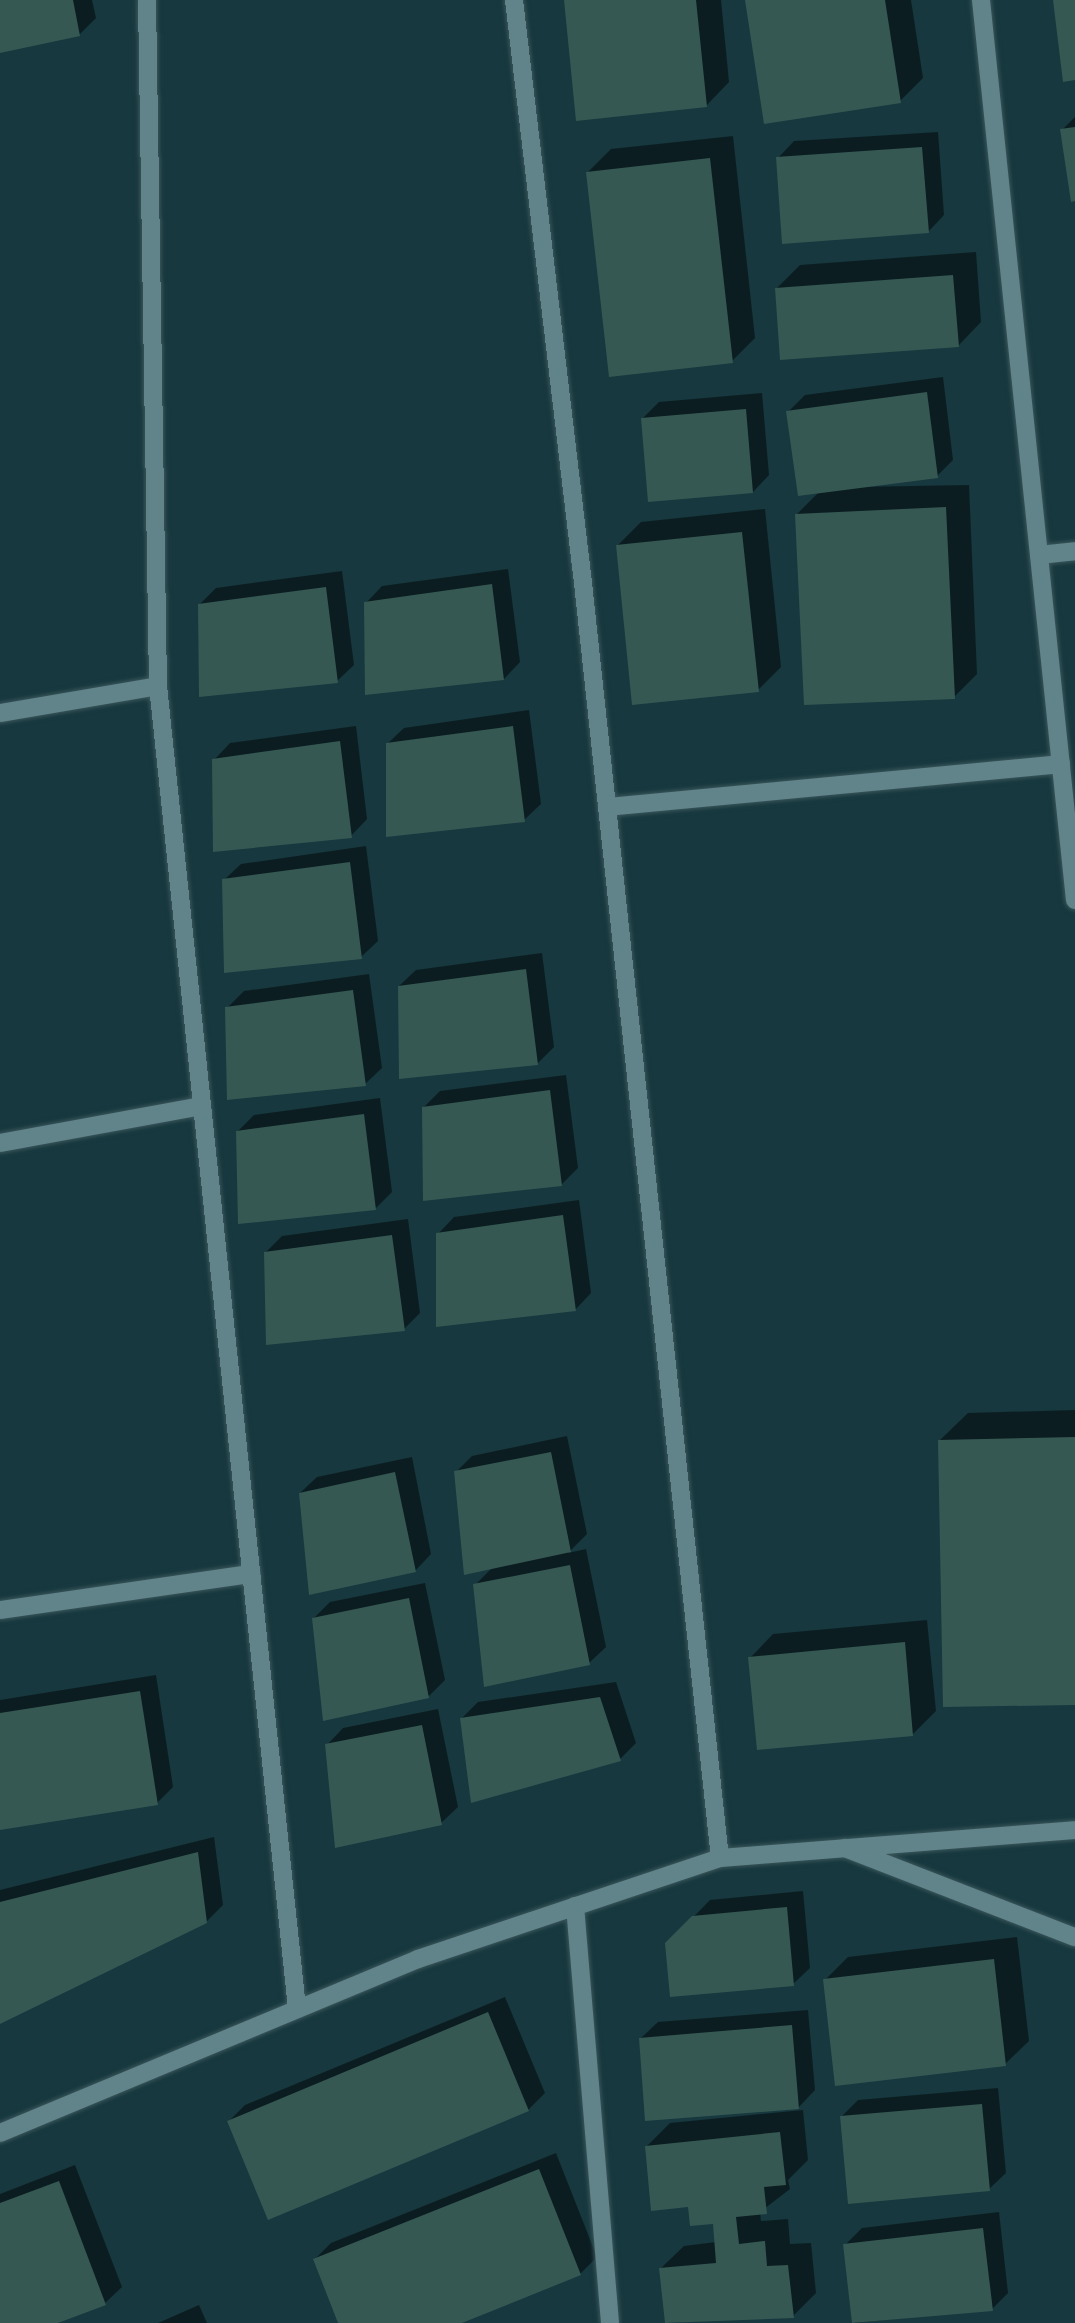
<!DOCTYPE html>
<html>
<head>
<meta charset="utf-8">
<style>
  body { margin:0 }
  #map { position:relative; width:1075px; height:2323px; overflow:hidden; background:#16383e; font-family:"Golos Text",sans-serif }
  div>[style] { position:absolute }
  .shadow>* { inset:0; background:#0007 }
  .building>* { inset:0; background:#365853 }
  .roads { filter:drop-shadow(0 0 2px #3a565b) drop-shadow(0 0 2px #3a565b) }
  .minor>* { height:18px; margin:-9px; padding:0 9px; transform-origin:9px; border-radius:9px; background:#61848a }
  .tertiary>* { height:18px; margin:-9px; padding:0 9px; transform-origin:9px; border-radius:9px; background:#61848a }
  span { translate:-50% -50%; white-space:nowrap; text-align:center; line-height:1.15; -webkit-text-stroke:7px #0b2e33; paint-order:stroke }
</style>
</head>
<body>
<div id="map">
  <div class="shadow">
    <div style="clip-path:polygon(0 0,92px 0,96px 18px,80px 34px,0 51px)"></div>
    <div style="clip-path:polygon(565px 0,721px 0,729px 82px,706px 106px)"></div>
    <div style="clip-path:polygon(747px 0,911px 0,923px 78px,900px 101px)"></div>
    <div style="clip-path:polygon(1075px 117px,1075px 199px,1062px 130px)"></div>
    <div style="clip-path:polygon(938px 132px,944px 215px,928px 232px,778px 158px,794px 141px)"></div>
    <div style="clip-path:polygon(733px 136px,755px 338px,732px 361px,588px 172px,611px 149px)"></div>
    <div style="clip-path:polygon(976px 252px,981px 322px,958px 346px,777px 288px,800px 265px)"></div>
    <div style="clip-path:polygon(943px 377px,953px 460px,937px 476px,854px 487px,969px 485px,977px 674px,954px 697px,796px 515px,819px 492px,788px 412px,805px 395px)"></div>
    <div style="clip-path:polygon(762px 393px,769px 475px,753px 492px,642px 419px,659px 402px)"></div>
    <div style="clip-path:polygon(765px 509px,781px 667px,758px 690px,617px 546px,641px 522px)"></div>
    <div style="clip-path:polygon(508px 569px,520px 662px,504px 679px,366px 603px,382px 586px)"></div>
    <div style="clip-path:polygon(342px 571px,354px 665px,337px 681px,199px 605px,216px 588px)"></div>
    <div style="clip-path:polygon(529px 710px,541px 804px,524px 820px,387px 744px,404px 728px)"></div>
    <div style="clip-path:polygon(356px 726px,367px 819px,351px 836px,214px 760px,230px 743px)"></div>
    <div style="clip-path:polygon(366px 846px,378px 941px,361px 957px,224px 880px,241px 864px)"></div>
    <div style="clip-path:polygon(542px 953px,554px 1047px,538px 1063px,399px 986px,416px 970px)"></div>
    <div style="clip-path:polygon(369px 974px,382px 1068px,365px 1084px,227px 1008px,244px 991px)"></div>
    <div style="clip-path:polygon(566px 1075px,578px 1168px,561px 1185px,423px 1108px,440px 1091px)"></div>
    <div style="clip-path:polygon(380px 1098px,392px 1192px,376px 1208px,238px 1131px,254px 1115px)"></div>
    <div style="clip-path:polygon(579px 1200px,591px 1293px,575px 1310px,438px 1234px,454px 1217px)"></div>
    <div style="clip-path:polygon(408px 1219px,420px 1313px,404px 1329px,266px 1252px,282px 1236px)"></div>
    <div style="clip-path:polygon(1075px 1410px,1075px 1703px,939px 1441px,968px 1413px)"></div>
    <div style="clip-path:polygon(567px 1436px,587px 1534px,568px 1553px,586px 1549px,606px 1647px,589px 1663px,475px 1585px,493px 1567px,456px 1472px,472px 1456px)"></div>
    <div style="clip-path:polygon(412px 1457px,431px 1554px,415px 1571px,300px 1493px,317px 1477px)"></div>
    <div style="clip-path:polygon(425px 1583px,445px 1680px,429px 1696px,314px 1618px,330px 1602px)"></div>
    <div style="clip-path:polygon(927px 1620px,936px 1711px,913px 1734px,750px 1658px,773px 1634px)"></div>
    <div style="clip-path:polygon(156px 1675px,173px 1787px,157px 1803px,0 1828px,0 1700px)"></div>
    <div style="clip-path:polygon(616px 1682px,636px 1743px,620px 1759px,461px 1719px,478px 1702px)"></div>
    <div style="clip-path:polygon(438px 1709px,458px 1807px,441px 1823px,327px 1745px,343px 1728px)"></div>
    <div style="clip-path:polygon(214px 1837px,223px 1905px,206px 1922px,0 2022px,0 1890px)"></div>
    <div style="clip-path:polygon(803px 1891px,810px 1968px,793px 1984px,667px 1944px,710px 1900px)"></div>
    <div style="clip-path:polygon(1017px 1937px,1029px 2041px,1005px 2064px,825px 1980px,848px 1957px)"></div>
    <div style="clip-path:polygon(505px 1997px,545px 2093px,528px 2110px,229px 2121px,245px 2105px)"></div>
    <div style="clip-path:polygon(808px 2010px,815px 2090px,798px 2108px,641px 2038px,658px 2022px)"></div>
    <div style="clip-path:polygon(998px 2088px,1006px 2173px,989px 2189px,842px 2116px,858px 2100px)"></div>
    <div style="clip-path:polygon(803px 2110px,808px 2160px,788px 2180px,790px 2189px,760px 2212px,761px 2221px,788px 2219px,790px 2244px,811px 2243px,816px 2293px,793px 2316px,667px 2323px,660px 2269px,684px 2246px,716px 2242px,714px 2222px,689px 2205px,646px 2147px,670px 2123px)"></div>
    <div style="clip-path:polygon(556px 2153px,597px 2257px,580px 2274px,457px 2323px,340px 2323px,315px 2259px,331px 2243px)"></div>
    <div style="clip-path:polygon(75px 2165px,122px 2287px,105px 2303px,53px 2323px,0 2323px,0 2194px)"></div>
    <div style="clip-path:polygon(999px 2212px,1008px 2293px,992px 2309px,854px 2323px,845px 2245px,862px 2228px)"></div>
    <div style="clip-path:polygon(199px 2305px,207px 2323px,158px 2323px)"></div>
  </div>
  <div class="building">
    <div style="clip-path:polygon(0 0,73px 0,80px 36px,0 53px)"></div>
    <div style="clip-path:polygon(564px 0,696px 0,707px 107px,576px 121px)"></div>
    <div style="clip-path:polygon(745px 0,885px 0,901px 103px,764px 124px)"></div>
    <div style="clip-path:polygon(1053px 0,1075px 0,1075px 80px,1063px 82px)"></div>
    <div style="clip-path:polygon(1075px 127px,1075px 201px,1071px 202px,1060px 129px)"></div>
    <div style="clip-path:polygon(922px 147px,929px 233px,782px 244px,776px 157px)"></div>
    <div style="clip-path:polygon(710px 158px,733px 363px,609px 377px,586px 172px)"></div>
    <div style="clip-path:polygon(953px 275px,959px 347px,780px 360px,775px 288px)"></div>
    <div style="clip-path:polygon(927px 392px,938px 478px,798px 496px,786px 411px)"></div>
    <div style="clip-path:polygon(746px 409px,753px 493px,648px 502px,641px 418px)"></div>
    <div style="clip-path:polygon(946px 507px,955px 699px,804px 705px,795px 514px)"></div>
    <div style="clip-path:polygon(742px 532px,759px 692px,632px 705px,616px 545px)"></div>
    <div style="clip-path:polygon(492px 584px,504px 680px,365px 695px,364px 602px)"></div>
    <div style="clip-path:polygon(326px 587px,338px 683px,199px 697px,198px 604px)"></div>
    <div style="clip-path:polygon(513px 726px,525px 822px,386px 837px,386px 743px)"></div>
    <div style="clip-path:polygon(340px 741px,352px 838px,213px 852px,212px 759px)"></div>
    <div style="clip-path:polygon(350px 862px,362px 959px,224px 973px,222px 879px)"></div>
    <div style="clip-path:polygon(526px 969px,538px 1065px,399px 1079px,398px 986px)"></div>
    <div style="clip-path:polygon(353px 990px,366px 1086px,227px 1100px,225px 1007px)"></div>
    <div style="clip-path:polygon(550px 1090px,562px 1186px,423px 1201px,422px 1107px)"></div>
    <div style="clip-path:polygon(364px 1114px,376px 1210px,238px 1224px,236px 1131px)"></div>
    <div style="clip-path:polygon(563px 1215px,576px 1311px,436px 1327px,436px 1233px)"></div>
    <div style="clip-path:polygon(392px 1235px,405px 1331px,266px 1345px,264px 1252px)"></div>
    <div style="clip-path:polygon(1075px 1437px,1075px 1705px,943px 1707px,938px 1440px)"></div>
    <div style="clip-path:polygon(551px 1452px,571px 1552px,464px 1575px,454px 1471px)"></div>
    <div style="clip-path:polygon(395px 1472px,416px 1572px,309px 1595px,299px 1493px)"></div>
    <div style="clip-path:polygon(570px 1565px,590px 1665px,484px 1687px,473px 1584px)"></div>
    <div style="clip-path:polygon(409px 1598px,429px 1698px,323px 1721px,312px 1618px)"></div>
    <div style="clip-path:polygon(905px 1642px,913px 1736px,757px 1750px,748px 1657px)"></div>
    <div style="clip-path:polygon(140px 1691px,158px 1805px,0 1830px,0 1713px)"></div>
    <div style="clip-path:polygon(600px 1697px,621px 1761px,471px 1803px,460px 1718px)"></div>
    <div style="clip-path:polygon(422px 1725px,442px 1825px,335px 1848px,325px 1744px)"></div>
    <div style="clip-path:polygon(198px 1852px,207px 1923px,0 2024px,0 1902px)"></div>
    <div style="clip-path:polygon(787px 1907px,794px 1986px,670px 1997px,665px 1943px,692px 1916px)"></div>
    <div style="clip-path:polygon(994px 1959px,1006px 2066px,835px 2086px,823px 1979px)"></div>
    <div style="clip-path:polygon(488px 2012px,529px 2111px,268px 2220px,227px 2121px)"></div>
    <div style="clip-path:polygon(792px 2025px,799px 2109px,645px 2121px,639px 2038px)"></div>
    <div style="clip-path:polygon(982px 2104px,990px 2191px,848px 2204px,840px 2116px)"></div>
    <div style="clip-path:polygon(780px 2132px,786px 2185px,764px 2187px,767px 2214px,736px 2217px,739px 2244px,765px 2241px,767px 2266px,788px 2265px,794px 2318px,665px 2323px,659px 2268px,716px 2263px,713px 2224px,690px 2226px,688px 2207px,651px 2211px,645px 2146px)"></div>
    <div style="clip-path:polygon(539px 2169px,581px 2275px,462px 2323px,338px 2323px,313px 2259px)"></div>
    <div style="clip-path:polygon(59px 2181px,106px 2305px,58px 2323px,0 2323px,0 2203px)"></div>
    <div style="clip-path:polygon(983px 2228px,993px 2311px,852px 2323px,843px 2244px)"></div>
  </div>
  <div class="roads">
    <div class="minor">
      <div style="left:147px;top:0;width:686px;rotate:89.08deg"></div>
      <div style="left:158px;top:686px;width:1330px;rotate:84deg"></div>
      <div style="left:514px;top:0;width:587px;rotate:83.25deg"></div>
      <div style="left:583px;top:583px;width:1282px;rotate:83.87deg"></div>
      <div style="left:981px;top:0;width:905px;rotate:84.04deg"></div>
      <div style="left:1039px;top:555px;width:36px;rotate:-6deg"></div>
      <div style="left:0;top:713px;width:160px;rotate:-9.7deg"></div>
      <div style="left:607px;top:807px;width:456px;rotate:-5.4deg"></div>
      <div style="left:0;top:1143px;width:205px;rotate:-10.4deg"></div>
      <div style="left:0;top:1610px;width:254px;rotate:-8.2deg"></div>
      <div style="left:845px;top:1848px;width:247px;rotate:21.2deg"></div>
      <div style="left:575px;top:1906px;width:418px;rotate:85.2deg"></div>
    </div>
    <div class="tertiary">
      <div style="left:0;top:2133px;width:453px;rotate:-22.6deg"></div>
      <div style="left:418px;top:1959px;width:318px;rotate:-18.5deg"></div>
      <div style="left:720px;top:1858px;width:356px;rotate:-4.5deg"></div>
    </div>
  </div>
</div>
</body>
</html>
